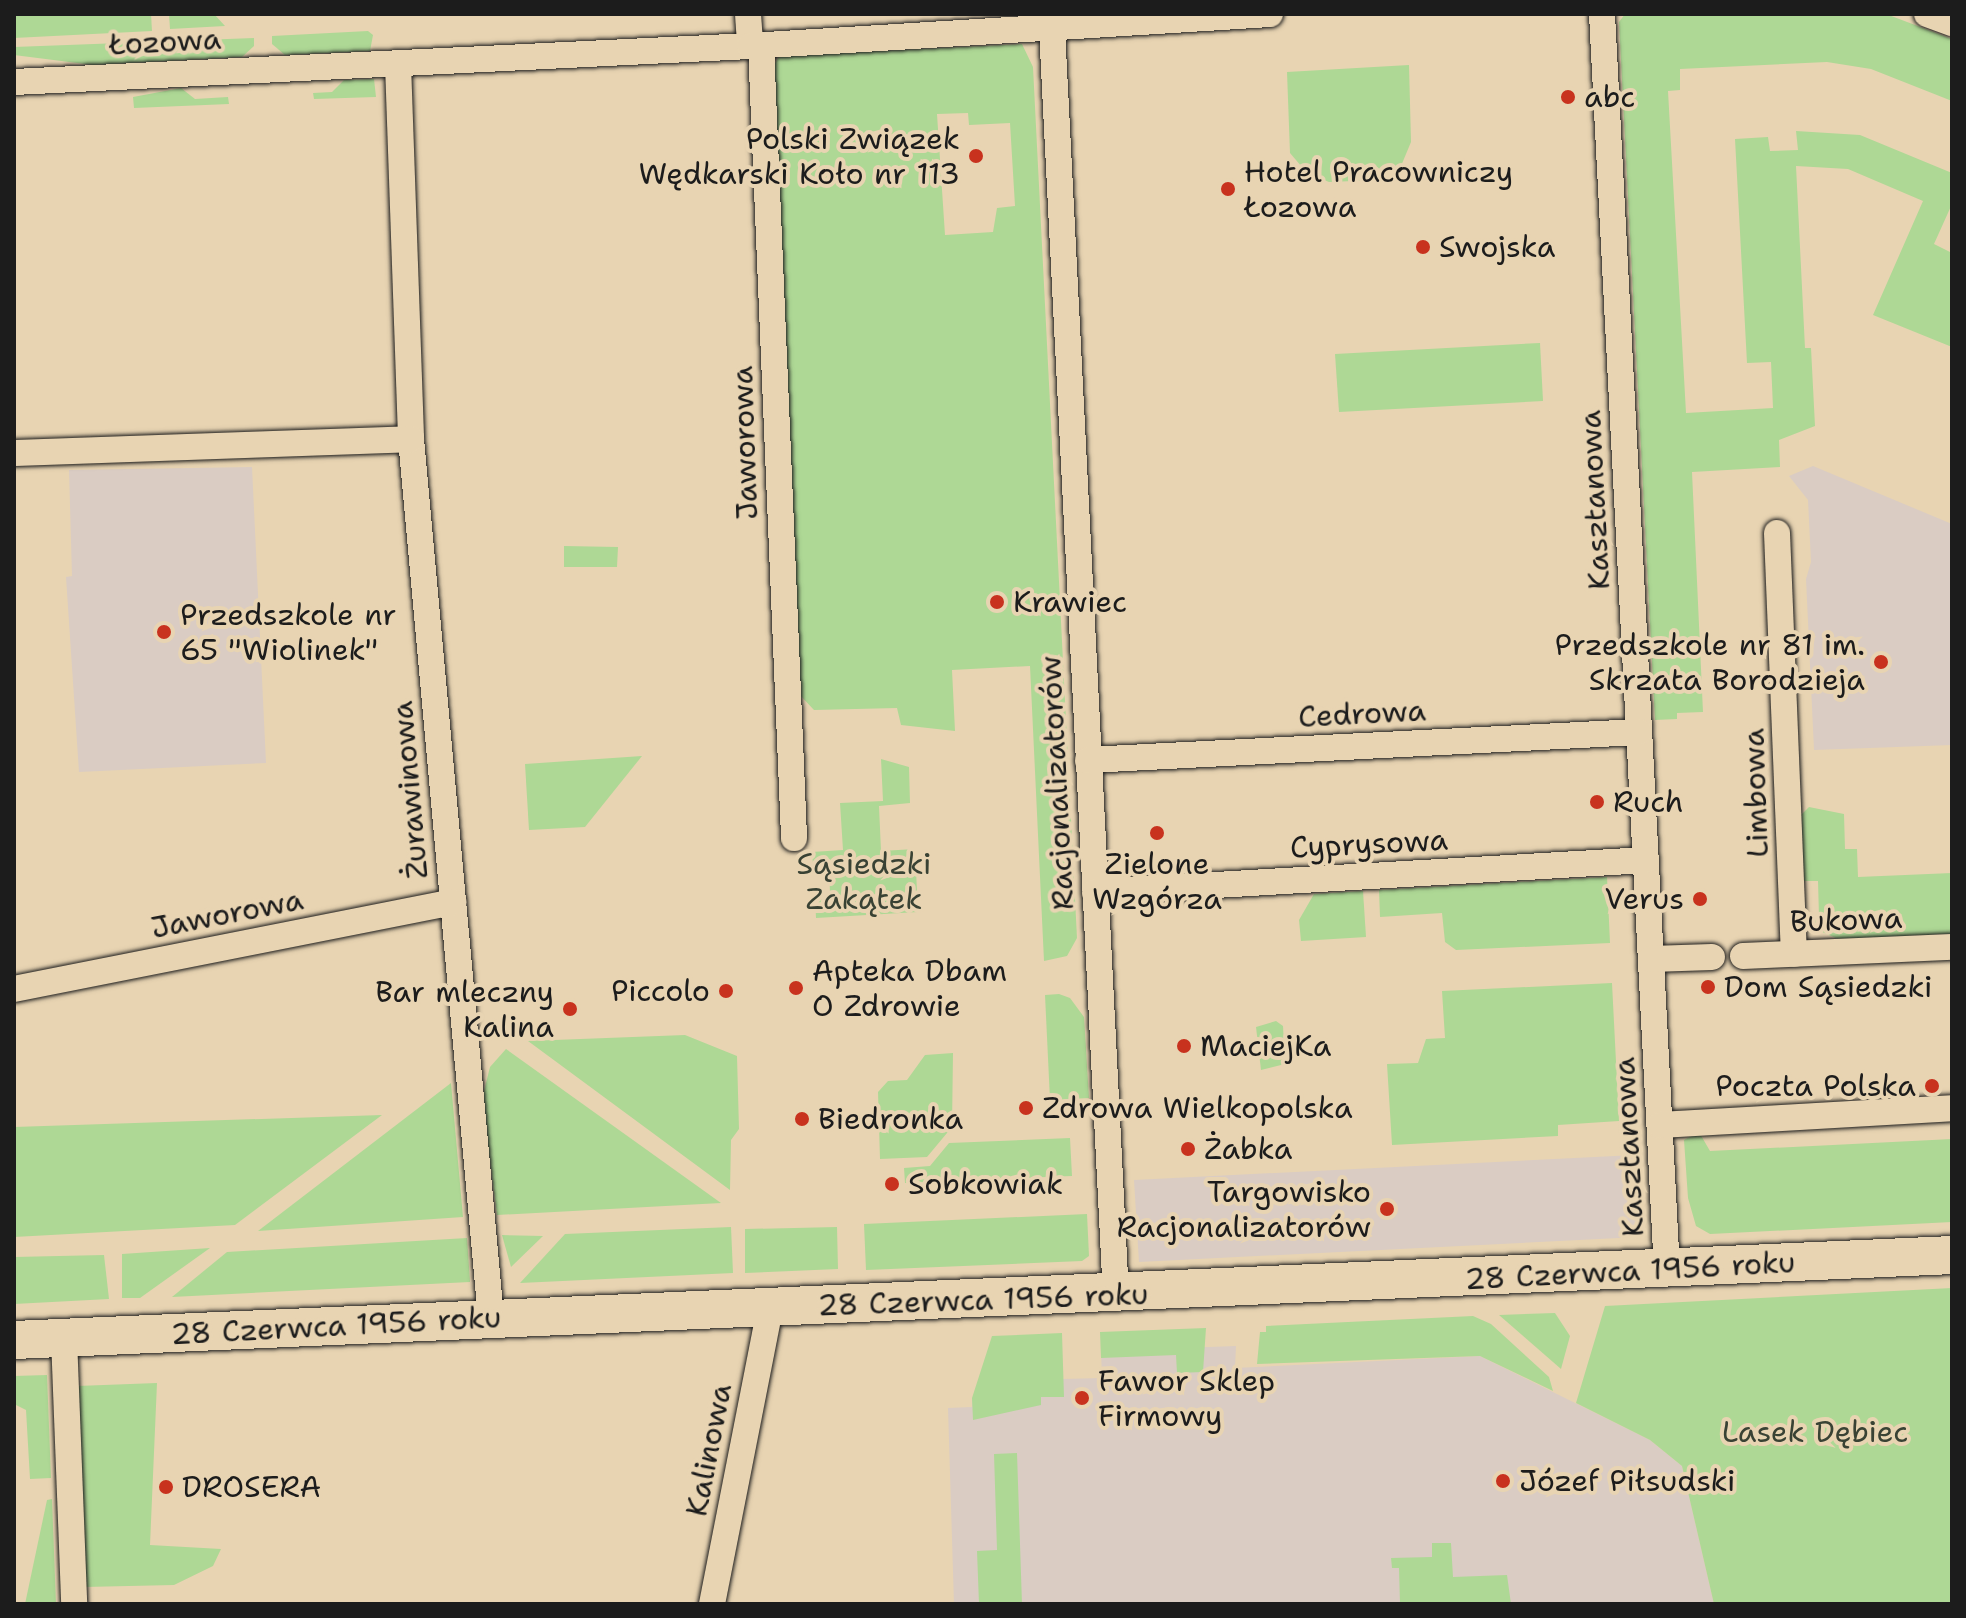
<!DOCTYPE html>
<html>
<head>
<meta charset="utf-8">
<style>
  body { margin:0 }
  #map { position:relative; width:1966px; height:1618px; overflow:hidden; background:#e8d4b2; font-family:"Shantell Sans",sans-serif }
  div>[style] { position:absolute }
  .built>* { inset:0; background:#daccc3 }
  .green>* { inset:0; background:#aed895 }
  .roads { filter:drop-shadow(0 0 2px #1c1c1c) drop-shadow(0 0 2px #1c1c1c) }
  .street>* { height:26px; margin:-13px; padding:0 13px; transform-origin:13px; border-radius:13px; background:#e8d4b2 }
  .secondary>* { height:38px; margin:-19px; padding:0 19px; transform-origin:19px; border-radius:19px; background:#e8d4b2 }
  .dots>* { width:22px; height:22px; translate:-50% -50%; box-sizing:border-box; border:4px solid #e8d4b2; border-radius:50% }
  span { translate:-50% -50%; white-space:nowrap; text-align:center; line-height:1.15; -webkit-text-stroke:8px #e8d4b2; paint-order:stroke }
  .street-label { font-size:30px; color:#1c1c1c }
  .poi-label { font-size:30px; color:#1c1c1c }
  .left { translate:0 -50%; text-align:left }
  .right { translate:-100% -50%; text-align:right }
  .park-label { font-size:30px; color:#394234 }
  .frame { position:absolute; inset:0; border:16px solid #1c1c1c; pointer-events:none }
</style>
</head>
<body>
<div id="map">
  <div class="built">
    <div style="clip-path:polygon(1813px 466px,1952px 524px,1952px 745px,1814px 750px,1806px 579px,1811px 562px,1808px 500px,1789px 476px)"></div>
    <div style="clip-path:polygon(252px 467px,266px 763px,79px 772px,66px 577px,72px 576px,69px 470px)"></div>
    <div style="clip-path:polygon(1635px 1155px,1639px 1237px,1139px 1262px,1134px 1180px)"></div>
    <div style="clip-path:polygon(1236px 1346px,1235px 1368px,1480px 1356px,1650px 1440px,1682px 1466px,1714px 1604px,954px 1604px,948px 1408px,972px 1407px,972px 1398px,1063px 1379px,1102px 1378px,1101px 1351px)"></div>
  </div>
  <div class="green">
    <div style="clip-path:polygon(14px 14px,151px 14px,152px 31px,14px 38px)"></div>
    <div style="clip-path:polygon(169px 14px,214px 14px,225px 26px,170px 29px)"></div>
    <div style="clip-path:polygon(1625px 14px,1886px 14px,1952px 39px,1952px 101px,1871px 69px,1827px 62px,1680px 69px,1680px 90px,1668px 91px,1686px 413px,1773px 408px,1771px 362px,1747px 363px,1735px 139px,1768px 137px,1770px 151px,1798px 150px,1796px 131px,1860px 135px,1952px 173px,1952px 204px,1934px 244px,1952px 253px,1952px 347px,1873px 315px,1923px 201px,1848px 169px,1796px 166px,1805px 348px,1811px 348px,1815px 426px,1779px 440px,1780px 467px,1692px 472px,1703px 712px,1677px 713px,1677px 719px,1655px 720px,1619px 22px)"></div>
    <div style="clip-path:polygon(368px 31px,373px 35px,370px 51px,285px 55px,272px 44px,272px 36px)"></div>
    <div style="clip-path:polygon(254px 38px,254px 46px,242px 57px,93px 65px,14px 55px,14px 47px)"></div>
    <div style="clip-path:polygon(evenodd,1022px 44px,1033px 67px,1077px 938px,1067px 956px,1044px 961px,1030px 666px,952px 670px,955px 731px,901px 725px,897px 708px,814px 710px,798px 693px,772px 69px,779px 56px,1022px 44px,968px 113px,969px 125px,1010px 123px,1015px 206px,997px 208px,993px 232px,945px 235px,937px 114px,968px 113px)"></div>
    <div style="clip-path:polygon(1409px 65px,1411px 142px,1401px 166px,1379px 180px,1329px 182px,1307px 173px,1290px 153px,1287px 72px)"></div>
    <div style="clip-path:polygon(374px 79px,376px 97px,314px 99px,313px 93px,332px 92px,344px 80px)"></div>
    <div style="clip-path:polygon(181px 88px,195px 99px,228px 97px,229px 104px,134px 108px,133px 97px)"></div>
    <div style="clip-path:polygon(1540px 343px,1543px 401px,1339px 412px,1335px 354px)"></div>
    <div style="clip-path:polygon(564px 546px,618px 547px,617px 567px,564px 567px)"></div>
    <div style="clip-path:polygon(642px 756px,585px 827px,529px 830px,525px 764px)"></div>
    <div style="clip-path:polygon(881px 759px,909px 767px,910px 803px,879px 806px,881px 851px,915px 849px,918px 912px,816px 918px,815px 895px,830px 894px,829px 864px,813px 864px,812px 852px,843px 850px,840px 803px,883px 801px)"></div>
    <div style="clip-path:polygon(1809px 807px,1844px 814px,1845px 849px,1857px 849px,1858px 877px,1952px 873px,1952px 934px,1838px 939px,1811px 927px,1806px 917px,1819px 917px,1818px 881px,1803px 881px,1801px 815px)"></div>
    <div style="clip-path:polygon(1607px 877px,1610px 943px,1456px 950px,1445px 942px,1442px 913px,1380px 917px,1379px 890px)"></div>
    <div style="clip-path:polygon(1363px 891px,1366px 937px,1301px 941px,1299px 920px,1314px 894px)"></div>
    <div style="clip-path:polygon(1612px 983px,1619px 1121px,1558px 1125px,1558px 1136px,1392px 1145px,1387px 1064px,1418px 1063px,1426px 1039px,1445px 1038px,1442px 991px)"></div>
    <div style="clip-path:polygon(1059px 994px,1070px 998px,1084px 1017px,1089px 1098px,1050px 1100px,1045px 995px)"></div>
    <div style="clip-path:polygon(1276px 1021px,1283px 1026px,1285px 1064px,1261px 1070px,1256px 1027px)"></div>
    <div style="clip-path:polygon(685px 1035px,737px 1056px,739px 1129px,731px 1140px,730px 1190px,528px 1041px)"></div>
    <div style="clip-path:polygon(506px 1049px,721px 1203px,497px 1215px,482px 1099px,490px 1067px)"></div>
    <div style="clip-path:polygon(953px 1053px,952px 1127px,927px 1157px,880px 1159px,878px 1092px,888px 1081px,907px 1080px,925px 1055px)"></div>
    <div style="clip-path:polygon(451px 1083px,463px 1217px,258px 1231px)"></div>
    <div style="clip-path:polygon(382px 1115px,235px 1225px,14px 1237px,14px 1127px)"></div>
    <div style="clip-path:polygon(1699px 1132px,1710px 1151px,1952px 1139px,1952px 1222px,1710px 1234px,1696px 1226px,1688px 1198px,1684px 1140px)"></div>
    <div style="clip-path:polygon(1070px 1138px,1072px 1176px,905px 1183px,904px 1168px,930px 1166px,949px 1143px)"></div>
    <div style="clip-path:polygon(1087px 1214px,1089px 1256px,1082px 1261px,866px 1270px,864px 1224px)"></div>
    <div style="clip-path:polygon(731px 1227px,733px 1273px,520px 1283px,565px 1234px)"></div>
    <div style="clip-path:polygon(837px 1227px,838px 1269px,745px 1273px,745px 1229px)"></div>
    <div style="clip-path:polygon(502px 1235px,543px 1236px,511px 1267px)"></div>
    <div style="clip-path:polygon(467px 1238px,470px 1282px,172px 1297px,227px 1252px)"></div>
    <div style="clip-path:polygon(210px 1248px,140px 1298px,122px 1298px,122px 1254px)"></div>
    <div style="clip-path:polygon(104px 1255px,109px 1299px,14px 1304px,14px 1257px)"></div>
    <div style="clip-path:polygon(1952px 1288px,1952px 1604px,1714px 1604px,1682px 1466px,1650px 1440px,1576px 1403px,1605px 1306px)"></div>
    <div style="clip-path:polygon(1555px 1313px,1570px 1336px,1561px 1369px,1499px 1315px)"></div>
    <div style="clip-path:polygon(1473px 1316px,1491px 1324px,1549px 1377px,1553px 1391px,1480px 1356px,1257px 1364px,1260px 1332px,1266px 1332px,1266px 1326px)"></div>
    <div style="clip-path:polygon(1206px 1328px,1203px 1372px,1177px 1373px,1176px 1355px,1101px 1358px,1100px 1332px)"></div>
    <div style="clip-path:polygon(1062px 1333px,1064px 1397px,1041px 1397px,1041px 1405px,973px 1420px,972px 1398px,992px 1336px)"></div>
    <div style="clip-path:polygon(47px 1375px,51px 1478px,30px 1479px,26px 1410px,14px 1404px,14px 1376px)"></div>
    <div style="clip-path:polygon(157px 1383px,150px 1545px,221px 1549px,213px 1566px,174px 1585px,84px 1587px,77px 1386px)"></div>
    <div style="clip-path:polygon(1017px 1453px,1022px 1604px,979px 1604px,977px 1551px,997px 1550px,994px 1454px)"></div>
    <div style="clip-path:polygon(52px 1499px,56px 1604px,25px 1604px,47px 1500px)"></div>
    <div style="clip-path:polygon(1432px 1543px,1451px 1543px,1453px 1577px,1507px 1575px,1511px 1604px,1400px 1604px,1399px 1568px,1392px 1568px,1391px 1558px,1432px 1557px)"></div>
  </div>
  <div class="roads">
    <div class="street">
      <div style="left:748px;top:14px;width:32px;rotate:86deg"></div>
      <div style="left:1602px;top:14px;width:1258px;rotate:87.04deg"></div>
      <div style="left:1927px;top:14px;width:27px;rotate:20deg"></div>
      <div style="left:1052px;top:29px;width:1268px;rotate:87.11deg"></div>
      <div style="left:761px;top:46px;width:793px;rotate:87.61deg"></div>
      <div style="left:398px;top:64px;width:375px;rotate:88deg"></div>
      <div style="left:411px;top:439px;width:883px;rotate:84.8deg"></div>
      <div style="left:14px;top:82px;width:737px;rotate:-2.8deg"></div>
      <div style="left:750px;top:46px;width:521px;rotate:-3.52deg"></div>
      <div style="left:14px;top:453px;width:397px;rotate:-2deg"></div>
      <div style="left:1777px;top:533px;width:421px;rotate:87.7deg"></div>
      <div style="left:1088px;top:760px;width:552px;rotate:-2.91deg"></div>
      <div style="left:1095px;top:892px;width:552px;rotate:-3.32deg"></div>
      <div style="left:1743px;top:956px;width:209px;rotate:-2.5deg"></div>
      <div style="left:1651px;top:959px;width:61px;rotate:-1.9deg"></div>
      <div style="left:14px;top:989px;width:448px;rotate:-11.2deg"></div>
      <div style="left:1660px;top:1125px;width:292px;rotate:-3.3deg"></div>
      <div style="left:64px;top:1338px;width:266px;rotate:87.8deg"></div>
      <div style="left:712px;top:1604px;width:302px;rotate:-78.9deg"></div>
    </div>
    <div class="secondary">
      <div style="left:14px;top:1340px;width:1940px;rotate:-2.51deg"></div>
    </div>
  </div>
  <div class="dots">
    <div style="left:1568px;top:97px;background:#c8321e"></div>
    <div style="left:976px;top:156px;background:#c8321e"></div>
    <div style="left:1228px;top:189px;background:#c8321e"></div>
    <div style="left:1423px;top:247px;background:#c8321e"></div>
    <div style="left:997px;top:602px;background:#c8321e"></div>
    <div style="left:164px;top:632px;background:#c8321e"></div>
    <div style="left:1881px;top:662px;background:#c8321e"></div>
    <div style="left:1597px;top:802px;background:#c8321e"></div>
    <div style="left:1157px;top:833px;background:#c8321e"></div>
    <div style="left:1700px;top:899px;background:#c8321e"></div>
    <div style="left:1708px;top:987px;background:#c8321e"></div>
    <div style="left:796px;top:988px;background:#c8321e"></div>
    <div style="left:726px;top:991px;background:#c8321e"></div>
    <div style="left:570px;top:1009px;background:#c8321e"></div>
    <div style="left:1184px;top:1046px;background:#c8321e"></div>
    <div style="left:1932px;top:1086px;background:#c8321e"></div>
    <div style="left:1026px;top:1108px;background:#c8321e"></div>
    <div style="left:802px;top:1119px;background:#c8321e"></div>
    <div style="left:1188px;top:1149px;background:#c8321e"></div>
    <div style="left:892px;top:1184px;background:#c8321e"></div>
    <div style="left:1387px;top:1209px;background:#c8321e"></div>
    <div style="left:1082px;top:1398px;background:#c8321e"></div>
    <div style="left:1503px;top:1481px;background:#c8321e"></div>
    <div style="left:166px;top:1487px;background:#c8321e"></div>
  </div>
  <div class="street-label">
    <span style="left:165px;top:42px;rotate:-3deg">Łozowa</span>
    <span style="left:745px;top:443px;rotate:-92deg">Jaworowa</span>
    <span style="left:1595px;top:500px;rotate:-93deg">Kasztanowa</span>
    <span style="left:1362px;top:714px;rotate:-3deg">Cedrowa</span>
    <span style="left:1057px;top:783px;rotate:-93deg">Racjonalizatorów</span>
    <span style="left:410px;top:790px;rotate:-95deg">Żurawinowa</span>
    <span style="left:1756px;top:793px;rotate:-92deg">Limbowa</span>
    <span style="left:1369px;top:844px;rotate:-3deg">Cyprysowa</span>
    <span style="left:227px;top:914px;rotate:-11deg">Jaworowa</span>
    <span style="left:1846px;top:920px;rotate:-2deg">Bukowa</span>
    <span style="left:1629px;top:1147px;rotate:-93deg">Kasztanowa</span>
    <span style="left:1630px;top:1271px;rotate:-3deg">28 Czerwca 1956 roku</span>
    <span style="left:983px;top:1300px;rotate:-2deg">28 Czerwca 1956 roku</span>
    <span style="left:336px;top:1326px;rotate:-3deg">28 Czerwca 1956 roku</span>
    <span style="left:709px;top:1450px;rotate:-79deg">Kalinowa</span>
  </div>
  <div class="poi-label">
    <span class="left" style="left:1584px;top:97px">abc</span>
    <span class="right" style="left:960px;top:156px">Polski Związek<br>Wędkarski Koło nr 113</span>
    <span class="left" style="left:1244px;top:189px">Hotel Pracowniczy<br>Łozowa</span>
    <span class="left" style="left:1439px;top:247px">Swojska</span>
    <span class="left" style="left:1013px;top:602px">Krawiec</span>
    <span class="left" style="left:180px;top:632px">Przedszkole nr<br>65 "Wiolinek"</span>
    <span class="right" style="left:1865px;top:662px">Przedszkole nr 81 im.<br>Skrzata Borodzieja</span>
    <span class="left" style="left:1613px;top:802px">Ruch</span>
    <span style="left:1157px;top:881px">Zielone<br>Wzgórza</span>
    <span class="right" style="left:1684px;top:899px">Verus</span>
    <span class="left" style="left:812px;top:988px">Apteka Dbam<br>O Zdrowie</span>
    <span class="left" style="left:1724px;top:987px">Dom Sąsiedzki</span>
    <span class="right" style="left:710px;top:991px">Piccolo</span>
    <span class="right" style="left:554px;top:1009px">Bar mleczny<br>Kalina</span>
    <span class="left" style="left:1200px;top:1046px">MaciejKa</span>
    <span class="right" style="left:1916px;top:1086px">Poczta Polska</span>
    <span class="left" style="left:1042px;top:1108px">Zdrowa Wielkopolska</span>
    <span class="left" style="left:818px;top:1119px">Biedronka</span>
    <span class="left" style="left:1204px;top:1149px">Żabka</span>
    <span class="left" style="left:908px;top:1184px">Sobkowiak</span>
    <span class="right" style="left:1371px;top:1209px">Targowisko<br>Racjonalizatorów</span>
    <span class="left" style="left:1098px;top:1398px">Fawor Sklep<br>Firmowy</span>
    <span class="left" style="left:1519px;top:1481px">Józef Piłsudski</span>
    <span class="left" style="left:182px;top:1487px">DROSERA</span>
  </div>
  <div class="park-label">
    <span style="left:864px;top:881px">Sąsiedzki<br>Zakątek</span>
    <span style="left:1815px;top:1432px">Lasek Dębiec</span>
  </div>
  <div class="frame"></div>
</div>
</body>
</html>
